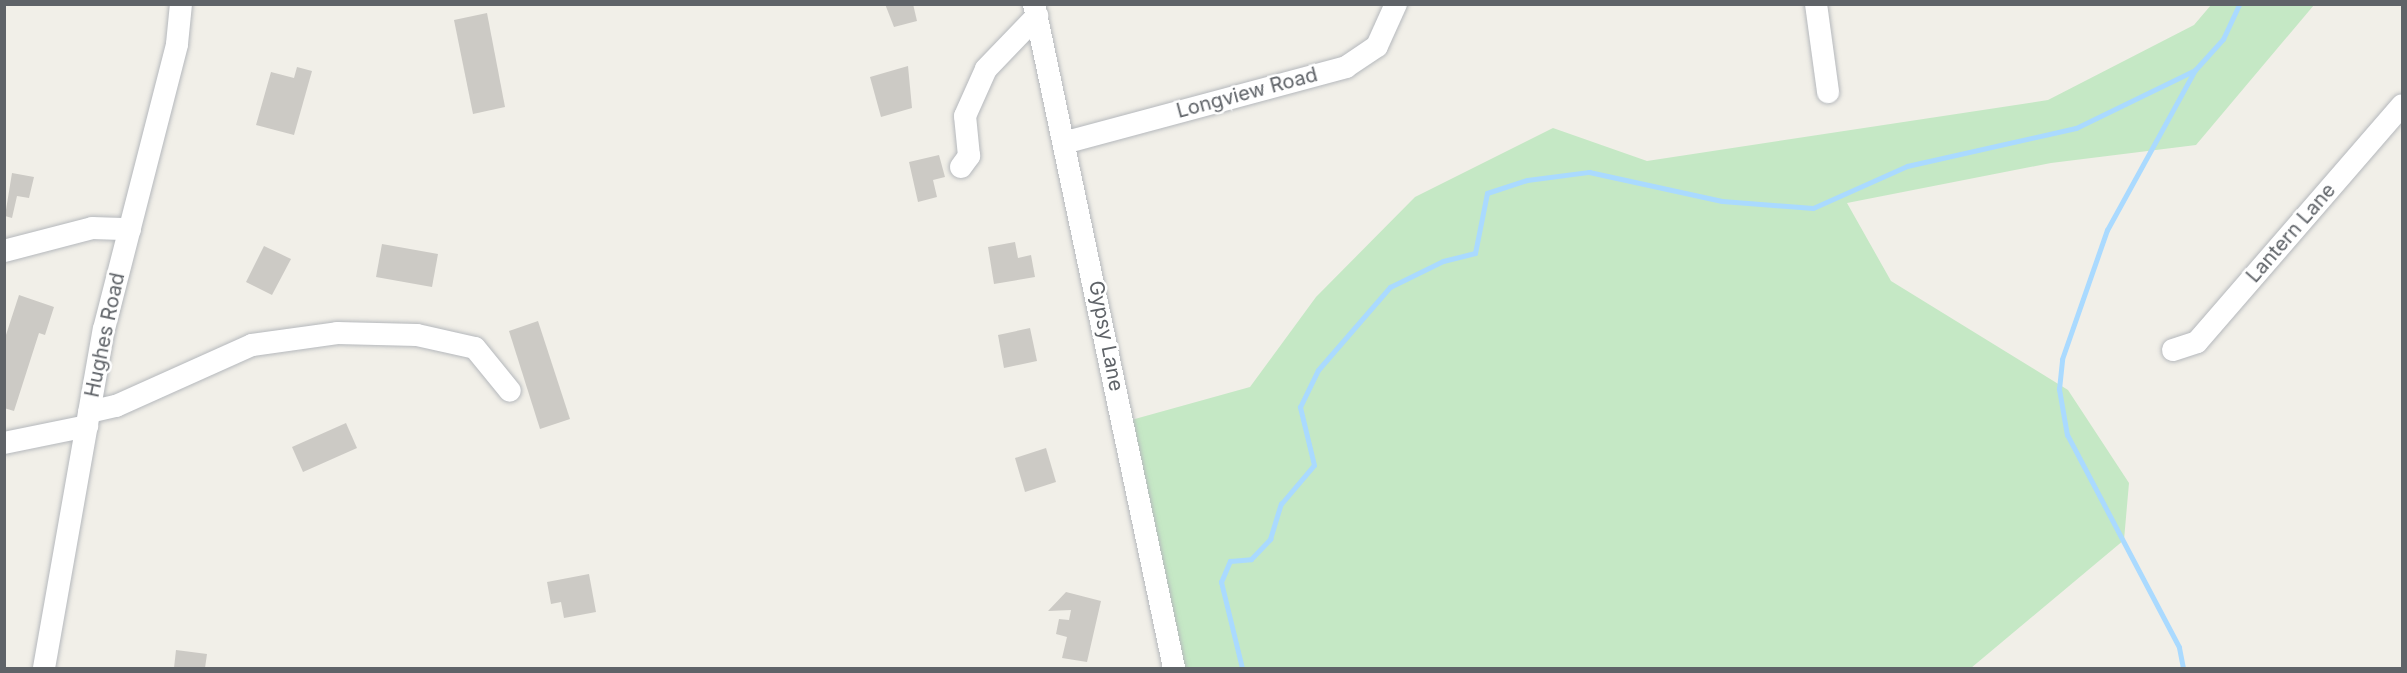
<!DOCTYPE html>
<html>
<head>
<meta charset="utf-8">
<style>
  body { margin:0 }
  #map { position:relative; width:2407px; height:673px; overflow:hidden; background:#f1efe8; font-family:Inter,sans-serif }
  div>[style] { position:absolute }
  .green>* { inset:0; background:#c5e8c5 }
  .stream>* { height:5px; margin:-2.5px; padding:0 2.5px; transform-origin:2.5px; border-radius:2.5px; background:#aadaff }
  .building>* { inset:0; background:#cccac5 }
  .roads { filter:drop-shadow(0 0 2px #b5b8bc) drop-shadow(0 0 2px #b5b8bc) }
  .minor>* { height:22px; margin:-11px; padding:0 11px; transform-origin:11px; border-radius:11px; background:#fff }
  span { translate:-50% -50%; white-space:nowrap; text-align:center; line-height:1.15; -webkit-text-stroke:5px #fff; paint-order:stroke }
  .street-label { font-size:20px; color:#5f6368 }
  .frame { position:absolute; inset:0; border:6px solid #5f6368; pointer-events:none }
</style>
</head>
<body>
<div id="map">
  <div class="green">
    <div style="clip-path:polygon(2211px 5px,2314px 5px,2196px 145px,2051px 163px,1847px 203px,1891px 281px,2068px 390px,2129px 483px,2124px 540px,1971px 668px,1174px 668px,1124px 422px,1250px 387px,1316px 297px,1415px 197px,1553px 128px,1647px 161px,2048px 100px,2194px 25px)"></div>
  </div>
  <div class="stream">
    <div style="left:1242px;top:668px;width:89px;rotate:-103.7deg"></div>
    <div style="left:1221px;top:582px;width:23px;rotate:-67deg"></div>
    <div style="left:1230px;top:561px;width:21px;rotate:-5deg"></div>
    <div style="left:1251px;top:559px;width:28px;rotate:-46deg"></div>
    <div style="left:1270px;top:539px;width:37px;rotate:-73deg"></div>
    <div style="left:1281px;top:504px;width:51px;rotate:-49.8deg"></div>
    <div style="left:1314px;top:465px;width:60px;rotate:-103.6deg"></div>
    <div style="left:1300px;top:407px;width:41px;rotate:-64.1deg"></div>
    <div style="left:1318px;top:370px;width:110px;rotate:-49.1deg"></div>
    <div style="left:1390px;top:287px;width:59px;rotate:-26.1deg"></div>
    <div style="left:1443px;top:261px;width:33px;rotate:-14deg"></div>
    <div style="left:1475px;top:253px;width:61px;rotate:-78.7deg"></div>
    <div style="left:1487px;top:193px;width:42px;rotate:-18deg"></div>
    <div style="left:1527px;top:180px;width:63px;rotate:-7.4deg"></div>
    <div style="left:1589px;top:172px;width:136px;rotate:12.3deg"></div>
    <div style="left:1722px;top:201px;width:91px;rotate:4.4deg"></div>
    <div style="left:1813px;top:208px;width:103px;rotate:-24.1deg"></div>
    <div style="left:1907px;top:166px;width:173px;rotate:-12.7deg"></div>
    <div style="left:2076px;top:128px;width:132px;rotate:-26deg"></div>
    <div style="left:2183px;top:668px;width:21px;rotate:-101deg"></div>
    <div style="left:2179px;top:647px;width:240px;rotate:-117.8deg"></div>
    <div style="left:2067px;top:435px;width:47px;rotate:-99.9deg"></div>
    <div style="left:2059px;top:389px;width:30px;rotate:-84deg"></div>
    <div style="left:2062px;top:359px;width:137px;rotate:-70.8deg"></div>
    <div style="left:2107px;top:230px;width:183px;rotate:-61.2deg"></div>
    <div style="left:2195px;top:70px;width:42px;rotate:-47.9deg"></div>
    <div style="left:2223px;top:39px;width:38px;rotate:-65deg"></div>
  </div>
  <div class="building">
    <div style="clip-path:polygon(885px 4px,913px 4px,917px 21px,894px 27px)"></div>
    <div style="clip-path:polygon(487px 13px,505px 107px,473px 114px,454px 20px)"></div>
    <div style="clip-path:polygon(908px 66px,912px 108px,881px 117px,870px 77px)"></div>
    <div style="clip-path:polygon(297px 67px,312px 71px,294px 135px,256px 125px,271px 72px,294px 78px)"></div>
    <div style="clip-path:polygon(939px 155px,945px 177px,933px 180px,937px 197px,918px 202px,909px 162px)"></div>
    <div style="clip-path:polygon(12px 173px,34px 177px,29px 198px,17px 196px,12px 218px,5px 216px)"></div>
    <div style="clip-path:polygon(1015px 242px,1018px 258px,1031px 255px,1035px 277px,994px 284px,988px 247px)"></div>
    <div style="clip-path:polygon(382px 244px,438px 254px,432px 287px,376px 277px)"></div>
    <div style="clip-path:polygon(264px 246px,291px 259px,272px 295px,246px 282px)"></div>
    <div style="clip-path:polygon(19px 295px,54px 307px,45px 335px,39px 333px,14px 411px,4px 408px,4px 341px)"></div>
    <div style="clip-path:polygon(538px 321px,570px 419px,540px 429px,509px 331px)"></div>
    <div style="clip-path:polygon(1030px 328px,1037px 361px,1004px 368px,998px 335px)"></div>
    <div style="clip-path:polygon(346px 423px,357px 448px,303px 472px,292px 447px)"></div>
    <div style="clip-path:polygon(1046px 448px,1056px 482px,1025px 492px,1015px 458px)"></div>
    <div style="clip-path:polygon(589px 574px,596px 612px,564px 618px,561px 602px,551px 604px,547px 582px)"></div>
    <div style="clip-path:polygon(1066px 592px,1101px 601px,1087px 662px,1062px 658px,1067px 637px,1056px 634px,1059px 619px,1069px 620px,1071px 610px,1048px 611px)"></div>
    <div style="clip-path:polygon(176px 650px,207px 654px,205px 668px,174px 668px)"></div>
  </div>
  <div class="roads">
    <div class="minor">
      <div style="left:1034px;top:4px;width:679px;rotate:78.09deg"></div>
      <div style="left:1816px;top:4px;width:89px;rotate:82.2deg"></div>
      <div style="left:1067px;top:142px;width:289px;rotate:-15deg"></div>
      <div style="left:1346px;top:67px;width:37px;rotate:-34deg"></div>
      <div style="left:1377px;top:46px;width:46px;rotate:-65.7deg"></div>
      <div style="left:961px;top:167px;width:14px;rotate:-54deg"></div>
      <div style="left:969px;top:156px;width:40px;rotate:-95.7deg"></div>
      <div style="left:965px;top:116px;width:51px;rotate:-65.9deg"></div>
      <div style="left:986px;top:69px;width:74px;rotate:-46.1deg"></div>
      <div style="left:4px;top:251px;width:91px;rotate:-14.6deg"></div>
      <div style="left:92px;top:228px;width:38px;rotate:2deg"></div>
      <div style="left:2173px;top:350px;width:25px;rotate:-18deg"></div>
      <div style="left:2197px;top:342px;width:313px;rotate:-49.1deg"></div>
      <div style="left:89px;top:412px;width:28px;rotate:-13deg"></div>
      <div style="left:116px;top:406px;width:149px;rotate:-24.2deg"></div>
      <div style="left:252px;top:345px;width:86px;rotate:-8deg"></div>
      <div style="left:337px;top:333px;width:80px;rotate:1.4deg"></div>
      <div style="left:417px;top:335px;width:59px;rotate:12.6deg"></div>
      <div style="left:475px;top:348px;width:55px;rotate:50.9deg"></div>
      <div style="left:4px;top:443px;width:85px;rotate:-11.6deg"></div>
      <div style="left:44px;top:668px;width:344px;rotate:-80deg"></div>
      <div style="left:104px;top:329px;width:294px;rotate:-75.6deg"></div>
      <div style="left:177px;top:44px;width:40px;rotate:-84.3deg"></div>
    </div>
  </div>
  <div class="street-label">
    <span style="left:1247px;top:93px;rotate:-15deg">Longview Road</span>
    <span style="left:2291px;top:233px;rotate:-49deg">Lantern Lane</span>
    <span style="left:105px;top:335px;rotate:-78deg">Hughes Road</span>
    <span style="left:1106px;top:336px;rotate:79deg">Gypsy Lane</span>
  </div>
  <div class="frame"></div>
</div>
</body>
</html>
